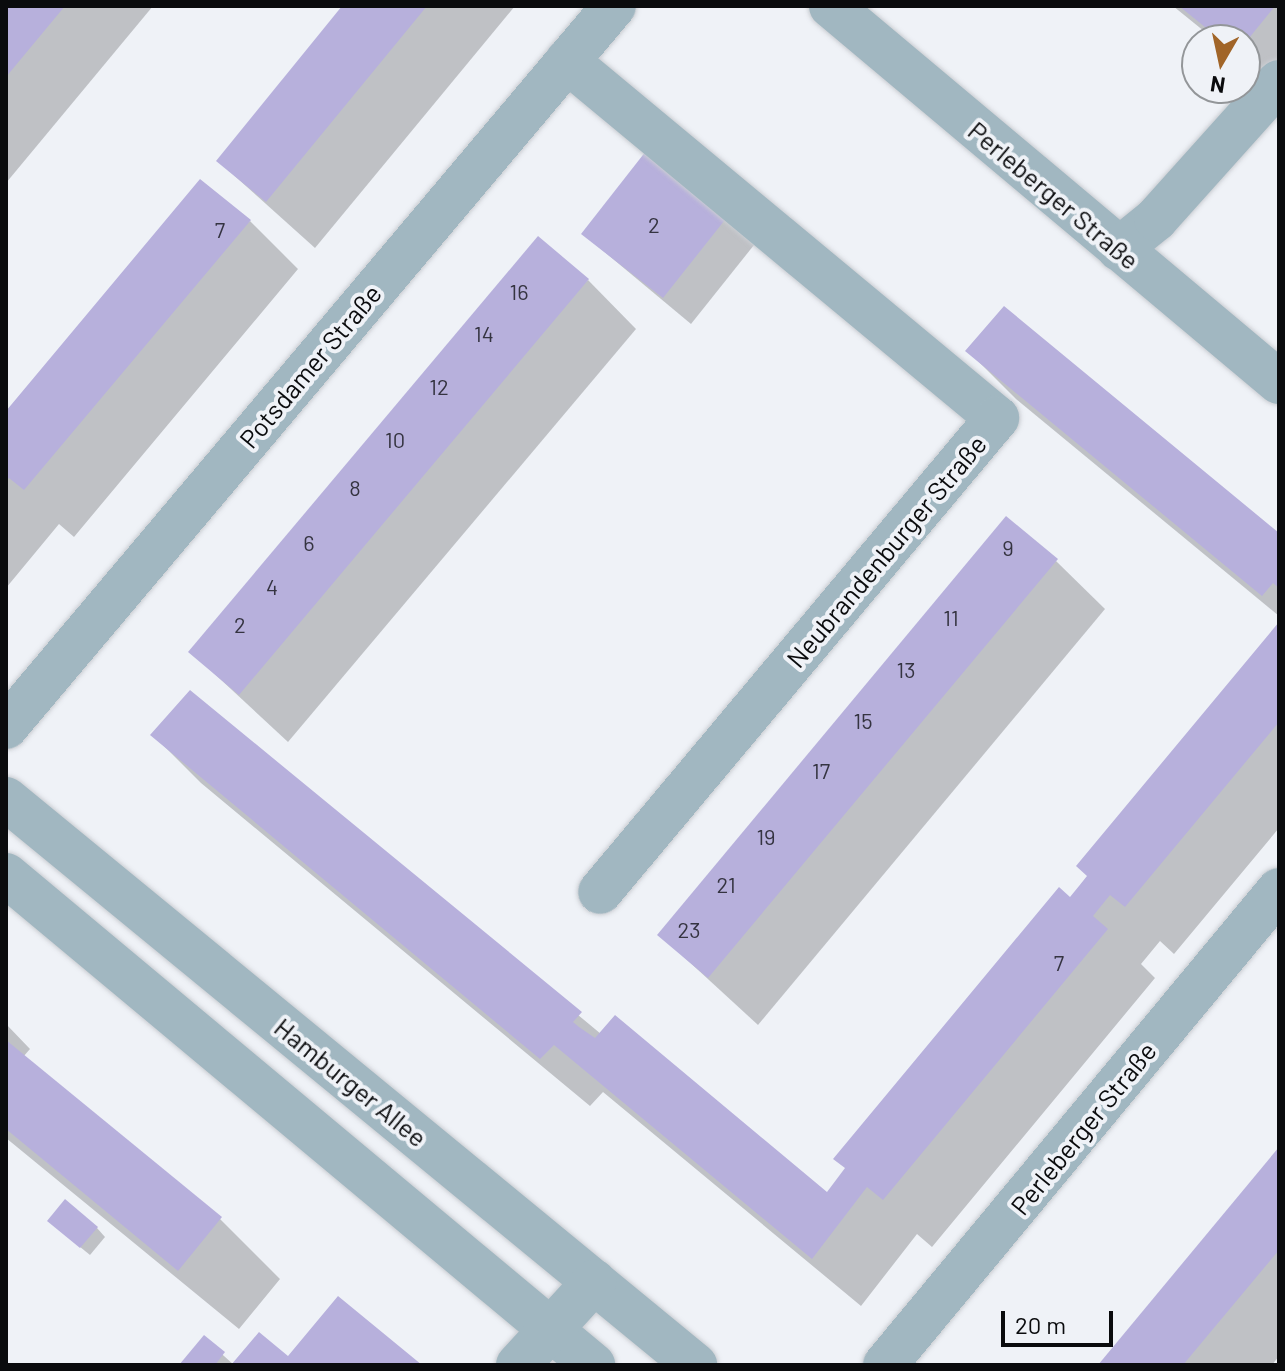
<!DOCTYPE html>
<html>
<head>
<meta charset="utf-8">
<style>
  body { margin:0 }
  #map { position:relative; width:1285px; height:1371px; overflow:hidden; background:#eff2f7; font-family:Barlow,sans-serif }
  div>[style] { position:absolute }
  .shadow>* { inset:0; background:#0003 }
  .building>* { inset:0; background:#b7b0dc }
  .roads { filter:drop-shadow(0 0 2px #cacdd2) drop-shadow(0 0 2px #cacdd2) }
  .minor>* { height:44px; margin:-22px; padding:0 22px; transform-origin:22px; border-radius:22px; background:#a1b7c1 }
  span { translate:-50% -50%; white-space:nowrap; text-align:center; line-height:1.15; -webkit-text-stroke:8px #eff2f7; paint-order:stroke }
  .number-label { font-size:22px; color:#353441 }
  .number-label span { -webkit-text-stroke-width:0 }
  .street-label { font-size:26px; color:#0a0b0d }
  .frame { position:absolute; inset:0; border:8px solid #0a0b0d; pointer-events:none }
  .north { position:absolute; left:1181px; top:24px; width:80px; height:80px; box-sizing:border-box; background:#eff2f7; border:2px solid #939699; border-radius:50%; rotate:189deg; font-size:22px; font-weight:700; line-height:32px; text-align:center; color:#0a0b0d }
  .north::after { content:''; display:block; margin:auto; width:28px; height:36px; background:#a16528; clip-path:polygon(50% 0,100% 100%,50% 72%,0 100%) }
  .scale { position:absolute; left:1001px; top:1311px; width:112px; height:36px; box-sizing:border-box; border:4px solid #0a0b0d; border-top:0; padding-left:10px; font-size:24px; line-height:28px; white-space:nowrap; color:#0a0b0d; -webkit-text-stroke:6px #eff2f7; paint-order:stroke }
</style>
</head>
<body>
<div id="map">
  <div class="shadow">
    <div style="clip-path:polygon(6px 6px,153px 6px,6px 183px)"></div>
    <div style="clip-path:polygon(345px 6px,515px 6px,315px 248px,218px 161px)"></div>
    <div style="clip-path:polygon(1173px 6px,1279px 6px,1279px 80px,1274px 87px,1245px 64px,1245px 40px,1215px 40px)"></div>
    <div style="clip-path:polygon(727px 217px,754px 245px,691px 324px,583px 234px)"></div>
    <div style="clip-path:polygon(250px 221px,298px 269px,74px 537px,59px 524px,6px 588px,6px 414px)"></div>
    <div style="clip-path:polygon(588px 280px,636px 329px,288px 742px,191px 652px)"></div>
    <div style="clip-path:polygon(968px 351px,1279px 535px,1279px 616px,1016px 399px)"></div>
    <div style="clip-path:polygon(1056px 561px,1105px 609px,758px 1025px,660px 935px)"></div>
    <div style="clip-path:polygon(1279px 625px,1279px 828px,1174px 954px,1160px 941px,1141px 964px,1155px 978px,932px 1247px,917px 1234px,861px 1306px,603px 1092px,590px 1106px,201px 783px,153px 735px,190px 693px,601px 1034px,827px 1195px,1070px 899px)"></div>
    <div style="clip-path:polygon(6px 1024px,30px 1049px,23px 1057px,220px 1219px,280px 1279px,239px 1329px,6px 1138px)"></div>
    <div style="clip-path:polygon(1279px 1150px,1279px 1356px,1272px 1365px,1100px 1365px)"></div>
    <div style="clip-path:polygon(97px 1228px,105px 1237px,90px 1255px,58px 1229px)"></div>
    <div style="clip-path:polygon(204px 1338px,234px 1365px,288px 1359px,419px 1365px,181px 1365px)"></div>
  </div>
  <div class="building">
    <div style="clip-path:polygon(6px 6px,65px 6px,6px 77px)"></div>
    <div style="clip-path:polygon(342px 6px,427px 6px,266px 202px,216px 161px)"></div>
    <div style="clip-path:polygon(1179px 6px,1275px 6px,1245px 43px,1221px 40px)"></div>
    <div style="clip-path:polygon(646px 151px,728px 216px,663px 298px,581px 234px)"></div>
    <div style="clip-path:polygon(200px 179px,251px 220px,24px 490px,9px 478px,6px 481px,6px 411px)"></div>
    <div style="clip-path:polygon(538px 236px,589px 279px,239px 695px,188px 652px)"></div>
    <div style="clip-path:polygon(1004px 306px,1279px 533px,1279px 588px,1273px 583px,1262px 596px,965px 351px)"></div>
    <div style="clip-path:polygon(1006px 516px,1058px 559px,708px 978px,657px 935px)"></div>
    <div style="clip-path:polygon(1279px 622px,1279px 722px,1125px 907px,1110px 895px,1093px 916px,1108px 929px,883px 1200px,867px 1187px,812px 1259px,554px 1045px,540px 1059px,150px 735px,190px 690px,582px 1012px,573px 1022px,579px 1027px,595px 1038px,615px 1015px,827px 1192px,845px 1168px,833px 1159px,1059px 887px,1070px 897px,1079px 886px,1087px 876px,1076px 866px)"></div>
    <div style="clip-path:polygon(6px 1040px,222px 1217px,178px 1271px,6px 1129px)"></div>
    <div style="clip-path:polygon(1279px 1147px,1279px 1250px,1183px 1365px,1098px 1365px)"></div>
    <div style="clip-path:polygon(65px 1199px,98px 1227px,80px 1248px,47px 1221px)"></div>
    <div style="clip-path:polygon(338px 1296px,422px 1365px,231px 1365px,259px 1332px,288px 1356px)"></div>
    <div style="clip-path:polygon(204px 1335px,225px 1352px,215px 1365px,179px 1365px)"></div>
  </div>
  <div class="roads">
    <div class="minor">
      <div style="left:831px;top:6px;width:585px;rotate:40.01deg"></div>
      <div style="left:567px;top:61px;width:559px;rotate:39.7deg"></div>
      <div style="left:997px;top:418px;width:618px;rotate:129.95deg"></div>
      <div style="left:1119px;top:249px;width:48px;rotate:-39deg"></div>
      <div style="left:1156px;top:219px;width:184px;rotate:-48.1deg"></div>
      <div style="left:6px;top:727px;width:943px;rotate:-49.86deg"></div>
      <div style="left:6px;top:799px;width:892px;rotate:39.4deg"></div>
      <div style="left:6px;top:875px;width:765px;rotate:39.85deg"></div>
      <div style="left:518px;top:1365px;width:113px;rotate:-47.5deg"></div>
      <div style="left:885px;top:1365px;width:617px;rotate:-50.33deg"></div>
    </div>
  </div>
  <div class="number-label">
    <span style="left:654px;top:225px">2</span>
    <span style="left:220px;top:230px">7</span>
    <span style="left:519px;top:292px">16</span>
    <span style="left:484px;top:334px">14</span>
    <span style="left:439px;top:387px">12</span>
    <span style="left:395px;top:440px">10</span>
    <span style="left:355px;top:488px">8</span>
    <span style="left:309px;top:543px">6</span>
    <span style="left:1008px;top:548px">9</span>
    <span style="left:272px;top:587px">4</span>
    <span style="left:951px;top:618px">11</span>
    <span style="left:240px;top:625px">2</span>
    <span style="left:906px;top:670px">13</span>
    <span style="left:863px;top:721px">15</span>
    <span style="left:821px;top:771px">17</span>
    <span style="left:766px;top:837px">19</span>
    <span style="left:726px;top:885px">21</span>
    <span style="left:689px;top:930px">23</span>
    <span style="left:1059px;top:963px">7</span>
  </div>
  <div class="street-label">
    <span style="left:1054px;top:195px;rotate:40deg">Perleberger Straße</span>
    <span style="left:310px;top:366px;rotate:-50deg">Potsdamer Straße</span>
    <span style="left:886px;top:551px;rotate:-50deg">Neubrandenburger Straße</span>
    <span style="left:351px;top:1082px;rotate:39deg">Hamburger Allee</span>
    <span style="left:1083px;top:1128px;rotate:-51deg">Perleberger Straße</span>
  </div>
  <div class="frame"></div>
  <div class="north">N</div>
  <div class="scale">20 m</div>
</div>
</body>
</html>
